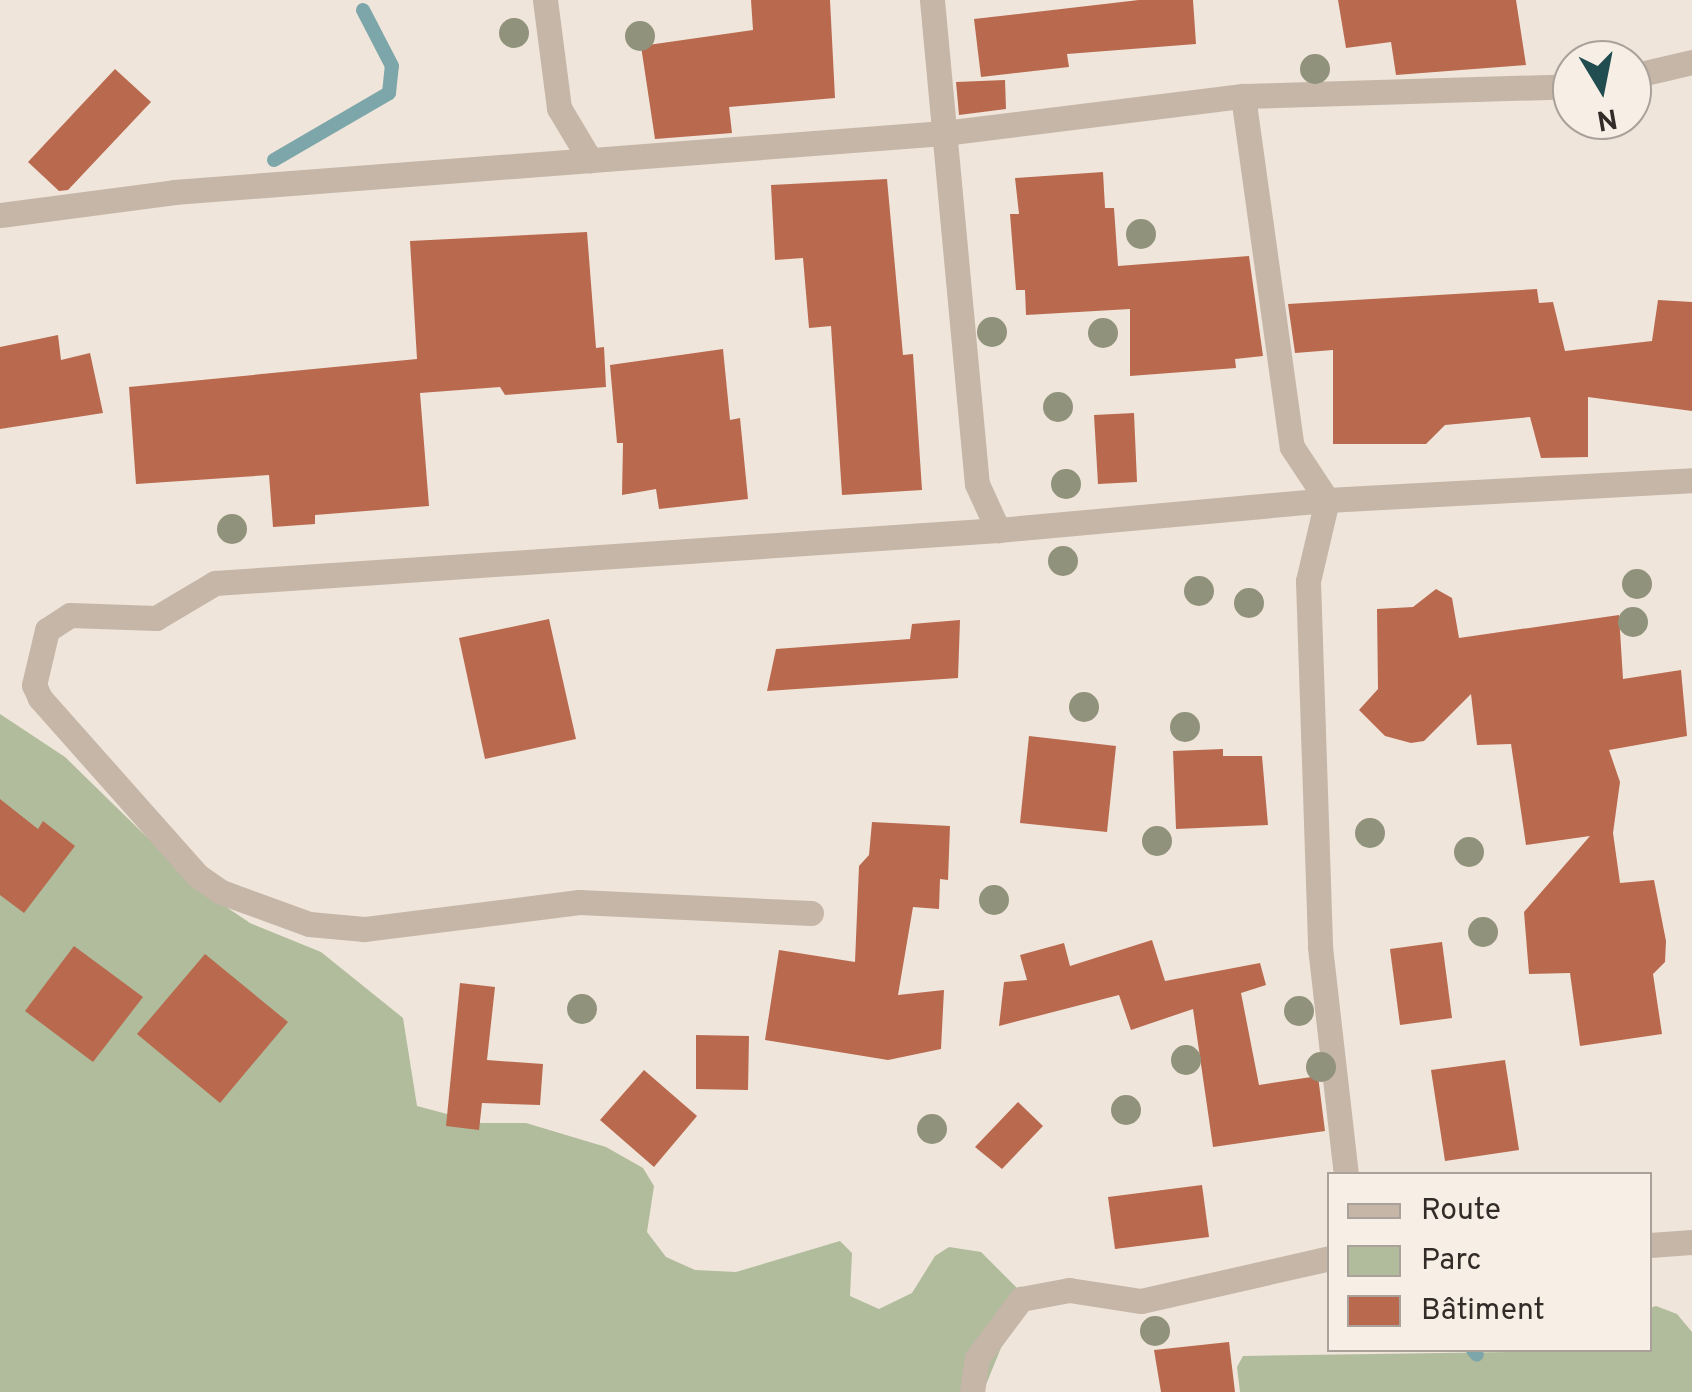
<!DOCTYPE html>
<html>
<head>
<meta charset="utf-8">
<style>
  body { margin:0 }
  #map { position:relative; width:1692px; height:1392px; overflow:hidden; background:#efe5da; font-family:Overpass,sans-serif }
  div>[style] { position:absolute }
  .green>* { inset:0; background:#b1bc9c }
  .stream>* { height:14px; margin:-7px; padding:0 7px; transform-origin:7px; border-radius:7px; background:#7ca6a9 }
  .building>* { inset:0; background:#b9694e }
  .street>* { height:25px; margin:-12.5px; padding:0 12.5px; transform-origin:12.5px; border-radius:12.5px; background:#c5b6a8 }
  .trees>* { width:30px; height:30px; margin:-15px; border-radius:50%; background:#90927b }
  span { translate:-50% -50%; white-space:nowrap; text-align:center; line-height:1.15; -webkit-text-stroke:9px #f7efe6; paint-order:stroke }
  .legend { position:absolute; left:1327px; top:1172px; width:325px; height:180px; box-sizing:border-box; background:#f7efe6; border:2px solid #a9a19a; margin:0; padding:12px 18px; list-style:none; font-size:30px; color:#332b27 }
  .legend li { display:flex; align-items:center; gap:20px; height:50px }
  .legend b { width:50px; border:2px solid #a9a19a }
  .north { position:absolute; left:1552px; top:40px; width:100px; height:100px; box-sizing:border-box; background:#f7efe6; border:2px solid #a9a19a; border-radius:50%; rotate:170deg; font-size:28px; font-weight:700; line-height:40px; text-align:center; color:#332b27 }
  .north::after { content:''; display:block; margin:auto; width:35px; height:45px; background:#214c50; clip-path:polygon(50% 0,100% 100%,50% 72%,0 100%) }
</style>
</head>
<body>
<div id="map">
  <div class="green">
    <div style="clip-path:polygon(0 714px,65px 757px,201px 890px,250px 923px,321px 952px,403px 1018px,417px 1106px,481px 1123px,526px 1123px,606px 1147px,643px 1168px,654px 1186px,647px 1232px,666px 1257px,695px 1270px,736px 1272px,840px 1241px,852px 1253px,850px 1296px,879px 1309px,912px 1293px,935px 1256px,949px 1247px,981px 1252px,1018px 1289px,1018px 1306px,983px 1392px,0 1392px)"></div>
    <div style="clip-path:polygon(1656px 1306px,1677px 1314px,1692px 1332px,1692px 1392px,1240px 1392px,1237px 1367px,1243px 1356px,1650px 1350px,1650px 1308px)"></div>
  </div>
  <div class="stream">
    <div style="left:274px;top:160px;width:133px;rotate:-30.2deg"></div>
    <div style="left:389px;top:93px;width:27px;rotate:-84deg"></div>
    <div style="left:392px;top:66px;width:63px;rotate:-117.4deg"></div>
    <div style="left:1473px;top:1350px;width:6px;rotate:51deg"></div>
  </div>
  <div class="building">
    <div style="clip-path:polygon(751px 0,830px 0,835px 98px,729px 107px,732px 133px,655px 139px,641px 46px,753px 30px)"></div>
    <div style="clip-path:polygon(1139px 0,1193px 0,1196px 44px,1067px 54px,1069px 67px,981px 77px,974px 19px)"></div>
    <div style="clip-path:polygon(1338px 0,1516px 0,1526px 65px,1396px 75px,1391px 42px,1346px 48px)"></div>
    <div style="clip-path:polygon(115px 69px,151px 102px,68px 190px,59px 191px,28px 162px)"></div>
    <div style="clip-path:polygon(1005px 80px,1006px 109px,959px 115px,956px 82px)"></div>
    <div style="clip-path:polygon(1103px 172px,1105px 208px,1114px 208px,1118px 266px,1249px 256px,1263px 356px,1235px 359px,1236px 368px,1130px 376px,1130px 309px,1026px 315px,1025px 290px,1016px 290px,1010px 214px,1019px 214px,1015px 178px)"></div>
    <div style="clip-path:polygon(887px 179px,903px 355px,913px 354px,922px 490px,842px 495px,831px 326px,809px 328px,803px 258px,775px 260px,771px 185px)"></div>
    <div style="clip-path:polygon(587px 232px,596px 348px,604px 347px,606px 387px,505px 395px,500px 387px,420px 393px,429px 506px,315px 515px,315px 524px,273px 527px,269px 475px,136px 484px,129px 387px,417px 359px,410px 241px)"></div>
    <div style="clip-path:polygon(1537px 289px,1539px 303px,1553px 302px,1565px 351px,1652px 341px,1658px 300px,1692px 302px,1692px 411px,1588px 397px,1588px 457px,1541px 458px,1530px 417px,1445px 425px,1426px 444px,1333px 444px,1333px 350px,1295px 353px,1288px 304px)"></div>
    <div style="clip-path:polygon(58px 335px,61px 360px,90px 353px,103px 413px,0 429px,0 347px)"></div>
    <div style="clip-path:polygon(723px 349px,730px 420px,740px 418px,748px 499px,659px 509px,656px 489px,622px 495px,623px 443px,617px 443px,610px 365px)"></div>
    <div style="clip-path:polygon(1134px 413px,1137px 482px,1098px 484px,1094px 415px)"></div>
    <div style="clip-path:polygon(1436px 589px,1452px 598px,1459px 638px,1619px 615px,1623px 679px,1681px 670px,1687px 736px,1609px 750px,1620px 782px,1613px 833px,1620px 883px,1654px 880px,1666px 941px,1665px 962px,1653px 974px,1662px 1034px,1580px 1046px,1570px 973px,1529px 974px,1524px 912px,1590px 836px,1526px 845px,1511px 744px,1477px 745px,1471px 694px,1424px 741px,1411px 743px,1385px 736px,1359px 710px,1378px 689px,1377px 609px,1413px 607px)"></div>
    <div style="clip-path:polygon(549px 619px,576px 739px,485px 759px,459px 638px)"></div>
    <div style="clip-path:polygon(960px 620px,958px 678px,767px 691px,776px 649px,910px 639px,912px 624px)"></div>
    <div style="clip-path:polygon(1029px 736px,1116px 746px,1107px 832px,1020px 823px)"></div>
    <div style="clip-path:polygon(1223px 749px,1223px 756px,1262px 756px,1268px 825px,1176px 829px,1173px 751px)"></div>
    <div style="clip-path:polygon(0 799px,38px 829px,43px 821px,75px 846px,24px 913px,0 895px)"></div>
    <div style="clip-path:polygon(872px 822px,950px 826px,948px 880px,940px 879px,939px 909px,913px 907px,898px 995px,944px 990px,941px 1049px,888px 1060px,765px 1040px,779px 950px,855px 962px,859px 866px,869px 855px)"></div>
    <div style="clip-path:polygon(1152px 940px,1165px 981px,1260px 963px,1266px 985px,1241px 993px,1259px 1085px,1318px 1076px,1325px 1131px,1213px 1147px,1193px 1009px,1131px 1030px,1119px 995px,999px 1026px,1004px 982px,1027px 980px,1020px 955px,1064px 943px,1070px 966px)"></div>
    <div style="clip-path:polygon(1442px 942px,1452px 1018px,1400px 1025px,1390px 949px)"></div>
    <div style="clip-path:polygon(74px 946px,143px 997px,93px 1062px,25px 1011px)"></div>
    <div style="clip-path:polygon(205px 954px,288px 1022px,220px 1103px,137px 1034px)"></div>
    <div style="clip-path:polygon(460px 983px,495px 987px,487px 1060px,543px 1064px,540px 1105px,482px 1103px,479px 1130px,446px 1126px)"></div>
    <div style="clip-path:polygon(696px 1035px,749px 1036px,748px 1090px,696px 1089px)"></div>
    <div style="clip-path:polygon(1505px 1060px,1519px 1150px,1445px 1161px,1431px 1070px)"></div>
    <div style="clip-path:polygon(644px 1070px,697px 1116px,654px 1167px,600px 1120px)"></div>
    <div style="clip-path:polygon(1018px 1102px,1043px 1126px,1002px 1169px,975px 1147px)"></div>
    <div style="clip-path:polygon(1202px 1185px,1209px 1237px,1115px 1249px,1108px 1197px)"></div>
    <div style="clip-path:polygon(1229px 1342px,1235px 1392px,1161px 1392px,1154px 1350px)"></div>
  </div>
  <div class="street">
    <div style="left:545px;top:0;width:109px;rotate:82.6deg"></div>
    <div style="left:559px;top:108px;width:61px;rotate:59.2deg"></div>
    <div style="left:932px;top:0;width:486px;rotate:84.7deg"></div>
    <div style="left:977px;top:484px;width:51px;rotate:65.5deg"></div>
    <div style="left:1632px;top:76px;width:62px;rotate:-13.1deg"></div>
    <div style="left:1243px;top:96px;width:354px;rotate:82.1deg"></div>
    <div style="left:1292px;top:447px;width:64px;rotate:56.6deg"></div>
    <div style="left:1327px;top:500px;width:83px;rotate:103.2deg"></div>
    <div style="left:1308px;top:581px;width:366px;rotate:88.1deg"></div>
    <div style="left:1320px;top:947px;width:228px;rotate:83.5deg"></div>
    <div style="left:0;top:215px;width:176px;rotate:-7.5deg"></div>
    <div style="left:174px;top:192px;width:772px;rotate:-4.38deg"></div>
    <div style="left:944px;top:133px;width:301px;rotate:-7.1deg"></div>
    <div style="left:1243px;top:96px;width:329px;rotate:-1.7deg"></div>
    <div style="left:811px;top:913px;width:232px;rotate:-177.3deg"></div>
    <div style="left:579px;top:902px;width:217px;rotate:172.8deg"></div>
    <div style="left:364px;top:929px;width:55px;rotate:-174.8deg"></div>
    <div style="left:309px;top:924px;width:94px;rotate:-160deg"></div>
    <div style="left:221px;top:892px;width:29px;rotate:-145deg"></div>
    <div style="left:197px;top:875px;width:237px;rotate:-131.6deg"></div>
    <div style="left:40px;top:698px;width:14px;rotate:-115deg"></div>
    <div style="left:34px;top:685px;width:57px;rotate:-76.7deg"></div>
    <div style="left:47px;top:630px;width:27px;rotate:-33deg"></div>
    <div style="left:70px;top:615px;width:86px;rotate:2deg"></div>
    <div style="left:156px;top:618px;width:69px;rotate:-30.7deg"></div>
    <div style="left:215px;top:583px;width:785px;rotate:-3.87deg"></div>
    <div style="left:998px;top:530px;width:330px;rotate:-5.2deg"></div>
    <div style="left:1327px;top:500px;width:366px;rotate:-3.1deg"></div>
    <div style="left:1650px;top:1245px;width:42px;rotate:-4.1deg"></div>
    <div style="left:972px;top:1392px;width:34px;rotate:-82deg"></div>
    <div style="left:977px;top:1358px;width:74px;rotate:-53.3deg"></div>
    <div style="left:1021px;top:1299px;width:49px;rotate:-10.6deg"></div>
    <div style="left:1069px;top:1290px;width:73px;rotate:8.7deg"></div>
    <div style="left:1141px;top:1301px;width:194px;rotate:-12.8deg"></div>
  </div>
  <div class="trees">
    <div style="left:514px;top:33px"></div>
    <div style="left:640px;top:36px"></div>
    <div style="left:1315px;top:69px"></div>
    <div style="left:1141px;top:234px"></div>
    <div style="left:992px;top:332px"></div>
    <div style="left:1103px;top:333px"></div>
    <div style="left:1058px;top:407px"></div>
    <div style="left:1066px;top:484px"></div>
    <div style="left:232px;top:529px"></div>
    <div style="left:1063px;top:561px"></div>
    <div style="left:1637px;top:584px"></div>
    <div style="left:1199px;top:591px"></div>
    <div style="left:1249px;top:603px"></div>
    <div style="left:1633px;top:622px"></div>
    <div style="left:1084px;top:707px"></div>
    <div style="left:1185px;top:727px"></div>
    <div style="left:1370px;top:833px"></div>
    <div style="left:1157px;top:841px"></div>
    <div style="left:1469px;top:852px"></div>
    <div style="left:994px;top:900px"></div>
    <div style="left:1483px;top:932px"></div>
    <div style="left:582px;top:1009px"></div>
    <div style="left:1299px;top:1011px"></div>
    <div style="left:1186px;top:1060px"></div>
    <div style="left:1321px;top:1067px"></div>
    <div style="left:1126px;top:1110px"></div>
    <div style="left:932px;top:1129px"></div>
    <div style="left:1155px;top:1331px"></div>
  </div>
  <ul class="legend">
  <li><b style="height:12px;background:#c5b6a8"></b>Route</li>
  <li><b style="height:28px;background:#b1bc9c"></b>Parc</li>
  <li><b style="height:28px;background:#b9694e"></b>Bâtiment</li>
  </ul>
  <div class="north">N</div>
</div>
</body>
</html>
